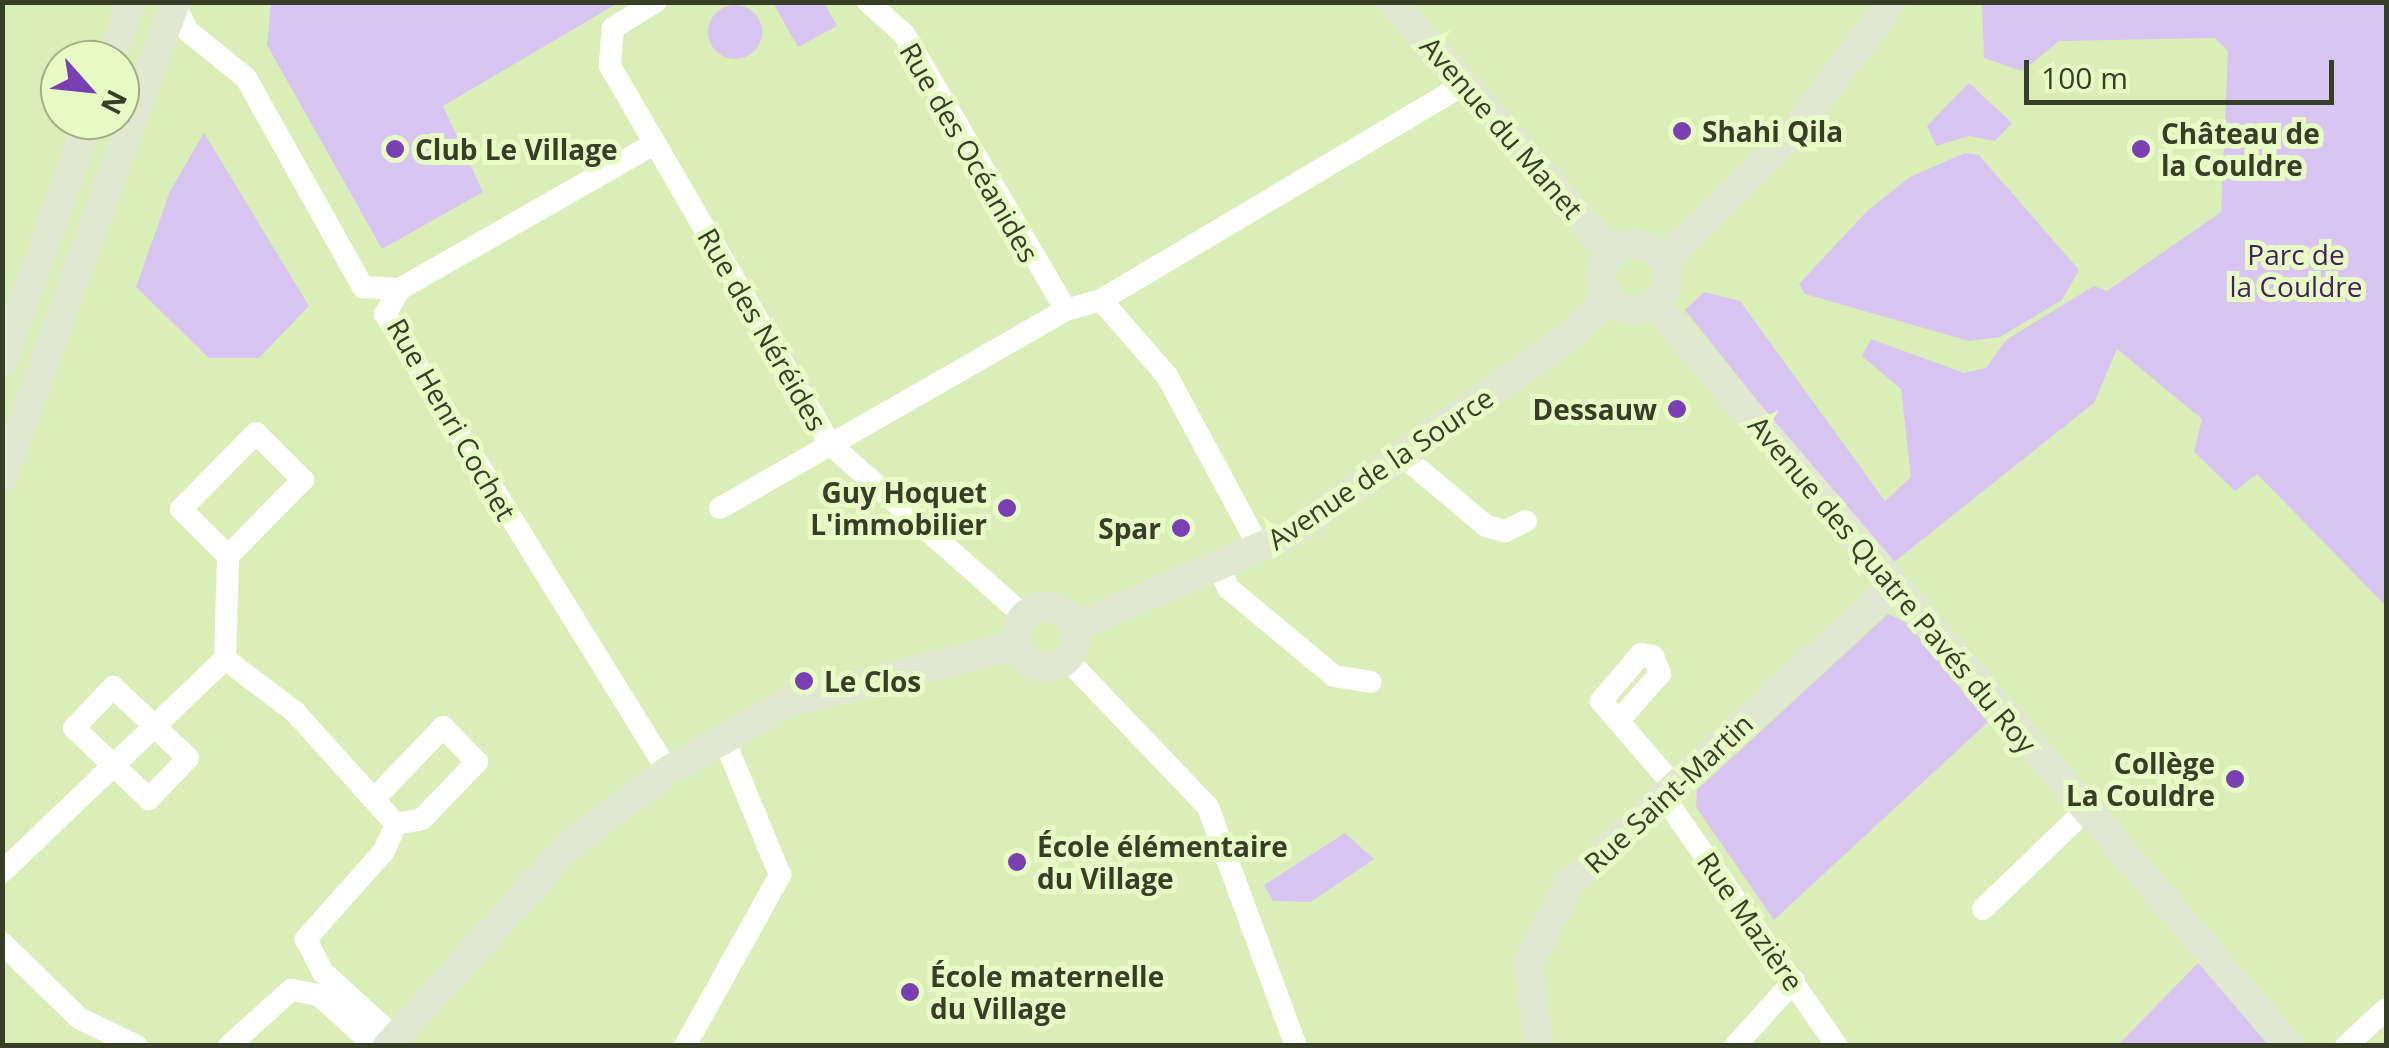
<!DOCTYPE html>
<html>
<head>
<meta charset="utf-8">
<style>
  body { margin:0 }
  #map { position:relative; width:2389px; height:1048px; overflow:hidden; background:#daefb7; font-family:"Open Sans",sans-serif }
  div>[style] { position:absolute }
  .green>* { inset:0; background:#d8c5f2 }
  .round { border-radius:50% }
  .street>* { height:22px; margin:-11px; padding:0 11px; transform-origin:11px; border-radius:11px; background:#fff }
  .secondary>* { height:30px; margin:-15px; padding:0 15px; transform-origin:15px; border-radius:15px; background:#e0e8d2 }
  .secondary>.ring { margin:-15px; padding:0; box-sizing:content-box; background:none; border:30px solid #e0e8d2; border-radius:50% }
  .dots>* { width:28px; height:28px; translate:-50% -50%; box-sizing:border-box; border:5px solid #e7fcc4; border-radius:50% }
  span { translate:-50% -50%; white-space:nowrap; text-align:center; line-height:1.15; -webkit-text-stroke:10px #e7fcc4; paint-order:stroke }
  .street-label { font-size:28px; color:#363e28 }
  .poi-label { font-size:28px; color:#363e28; font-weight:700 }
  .left { translate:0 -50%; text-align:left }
  .right { translate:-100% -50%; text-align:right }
  .park-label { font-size:28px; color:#421e63 }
  .frame { position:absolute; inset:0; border:5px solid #363e28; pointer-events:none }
  .north { position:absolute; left:40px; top:40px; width:100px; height:100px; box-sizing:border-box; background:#e7fcc4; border:2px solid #a0b086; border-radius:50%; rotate:117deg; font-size:28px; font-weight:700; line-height:40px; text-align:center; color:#363e28 }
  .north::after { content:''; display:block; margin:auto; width:35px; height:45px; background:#7b3fb4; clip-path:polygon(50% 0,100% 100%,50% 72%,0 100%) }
  .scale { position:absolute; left:2024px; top:60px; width:310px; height:45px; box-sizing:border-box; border:5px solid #363e28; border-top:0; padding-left:12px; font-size:30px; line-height:35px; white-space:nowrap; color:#363e28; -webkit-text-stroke:8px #e7fcc4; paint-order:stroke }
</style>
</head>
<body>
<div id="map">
  <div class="green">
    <div style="clip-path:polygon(271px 3px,271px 2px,618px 3px,443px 106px,483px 192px,382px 249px,267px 45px)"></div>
    <div style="clip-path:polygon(773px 3px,824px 3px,837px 26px,798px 47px)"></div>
    <div style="clip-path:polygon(1982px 3px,2386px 3px,2386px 606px,2257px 474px,2235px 491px,2194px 452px,2202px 419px,2117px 349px,2094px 403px,1889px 566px,1685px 310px,1704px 292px,1740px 301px,1885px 501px,1911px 477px,1901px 389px,1862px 356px,1871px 339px,1964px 373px,1986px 368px,2006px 340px,2094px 286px,2107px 291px,2221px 212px,2228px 51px,2215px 38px,2059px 41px,2022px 71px,1984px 58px)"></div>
    <div class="round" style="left:708px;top:5px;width:54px;height:54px"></div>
    <div style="clip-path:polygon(1969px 83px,2012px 123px,1995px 141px,1969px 136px,1936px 146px,1927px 126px)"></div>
    <div style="clip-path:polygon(204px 133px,309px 306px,259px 358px,209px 358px,136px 287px,170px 191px)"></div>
    <div style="clip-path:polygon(1965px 153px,1979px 155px,2079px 270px,2062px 300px,2000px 337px,1969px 341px,1805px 294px,1799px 284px,1868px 210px,1910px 177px)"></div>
    <div style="clip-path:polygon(1888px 614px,1907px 623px,1988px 722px,1774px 920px,1696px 807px,1697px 790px)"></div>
    <div style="clip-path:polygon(1345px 833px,1374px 859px,1311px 902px,1273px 901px,1264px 885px)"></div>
    <div style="clip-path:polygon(2200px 961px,2273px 1046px,2117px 1046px)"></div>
  </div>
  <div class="street">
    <div style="left:655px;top:2px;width:49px;rotate:148.2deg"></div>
    <div style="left:613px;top:28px;width:38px;rotate:95deg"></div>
    <div style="left:610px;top:66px;width:439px;rotate:59.8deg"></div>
    <div style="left:831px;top:445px;width:258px;rotate:41.5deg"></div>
    <div style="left:174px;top:4px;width:30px;rotate:63deg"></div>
    <div style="left:188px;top:31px;width:75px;rotate:39deg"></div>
    <div style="left:246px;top:78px;width:240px;rotate:60.8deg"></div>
    <div style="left:363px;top:287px;width:37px;rotate:3deg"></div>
    <div style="left:654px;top:144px;width:292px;rotate:150.3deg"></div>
    <div style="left:400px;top:289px;width:29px;rotate:121deg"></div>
    <div style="left:385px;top:314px;width:538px;rotate:58.23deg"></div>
    <div style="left:1101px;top:300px;width:425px;rotate:-30.7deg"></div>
    <div style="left:1066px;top:310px;width:36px;rotate:-16deg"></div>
    <div style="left:1101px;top:300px;width:101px;rotate:49deg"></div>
    <div style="left:1167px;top:376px;width:196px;rotate:61.7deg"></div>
    <div style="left:1403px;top:456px;width:109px;rotate:40.1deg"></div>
    <div style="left:1486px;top:526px;width:20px;rotate:15deg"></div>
    <div style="left:1505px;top:531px;width:23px;rotate:-25deg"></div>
    <div style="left:720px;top:508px;width:399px;rotate:-29.8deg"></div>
    <div style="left:1066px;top:310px;width:320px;rotate:-120.4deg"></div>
    <div style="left:904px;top:34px;width:48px;rotate:-138.4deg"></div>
    <div style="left:1219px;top:567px;width:23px;rotate:67deg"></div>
    <div style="left:1228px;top:588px;width:138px;rotate:39.7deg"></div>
    <div style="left:1334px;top:676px;width:37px;rotate:9deg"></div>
    <div style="left:225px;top:659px;width:103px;rotate:-88.3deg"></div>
    <div style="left:228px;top:556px;width:107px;rotate:-45.4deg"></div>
    <div style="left:303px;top:480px;width:66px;rotate:-135deg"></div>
    <div style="left:256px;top:433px;width:107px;rotate:134.6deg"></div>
    <div style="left:181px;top:509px;width:66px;rotate:45deg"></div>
    <div style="left:1067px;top:659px;width:204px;rotate:46.4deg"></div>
    <div style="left:1208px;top:807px;width:255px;rotate:69.8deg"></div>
    <div style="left:113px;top:687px;width:103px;rotate:43.4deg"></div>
    <div style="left:188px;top:758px;width:57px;rotate:133.6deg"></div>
    <div style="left:149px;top:799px;width:103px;rotate:-136.6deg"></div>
    <div style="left:74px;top:728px;width:57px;rotate:-46.4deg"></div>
    <div style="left:1618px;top:721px;width:63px;rotate:-48.2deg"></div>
    <div style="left:1660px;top:674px;width:19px;rotate:-111deg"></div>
    <div style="left:1653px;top:656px;width:12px;rotate:-171deg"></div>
    <div style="left:1641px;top:654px;width:62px;rotate:130.4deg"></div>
    <div style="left:1601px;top:701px;width:113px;rotate:49.3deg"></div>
    <div style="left:378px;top:795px;width:94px;rotate:-46.3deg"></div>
    <div style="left:443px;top:727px;width:49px;rotate:45.8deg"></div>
    <div style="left:477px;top:762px;width:79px;rotate:134deg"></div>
    <div style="left:422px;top:819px;width:26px;rotate:169deg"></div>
    <div style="left:1664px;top:797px;width:303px;rotate:55.2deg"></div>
    <div style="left:2px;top:872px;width:308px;rotate:-43.7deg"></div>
    <div style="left:225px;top:659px;width:88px;rotate:37.1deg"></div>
    <div style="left:295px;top:712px;width:151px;rotate:48deg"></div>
    <div style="left:396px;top:824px;width:30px;rotate:114deg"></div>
    <div style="left:384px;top:851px;width:118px;rotate:131.6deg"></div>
    <div style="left:306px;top:939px;width:37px;rotate:63deg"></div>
    <div style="left:323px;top:972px;width:96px;rotate:42.5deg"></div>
    <div style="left:1983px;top:909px;width:144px;rotate:-43.9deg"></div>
    <div style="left:2px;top:943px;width:107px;rotate:44.2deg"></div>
    <div style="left:79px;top:1018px;width:64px;rotate:25.8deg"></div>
    <div style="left:229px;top:1046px;width:84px;rotate:-42.1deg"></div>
    <div style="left:291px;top:990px;width:28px;rotate:10deg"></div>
    <div style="left:319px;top:995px;width:76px;rotate:42.3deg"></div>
    <div style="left:685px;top:1046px;width:196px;rotate:-60.9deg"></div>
    <div style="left:780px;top:875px;width:147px;rotate:-112.4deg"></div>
    <div style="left:1735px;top:1046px;width:88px;rotate:-47.8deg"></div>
    <div style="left:2346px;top:1046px;width:54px;rotate:-42.8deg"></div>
  </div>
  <div class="secondary">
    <div style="left:1392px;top:2px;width:333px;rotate:48.9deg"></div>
    <div style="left:110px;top:60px;width:62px;rotate:-70.1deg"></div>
    <div class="ring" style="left:1601px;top:244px;width:36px;height:36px"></div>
    <div style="left:1664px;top:262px;width:185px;rotate:-45deg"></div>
    <div style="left:1795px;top:131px;width:161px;rotate:-53.3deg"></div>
    <div style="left:1655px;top:304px;width:976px;rotate:49.49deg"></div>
    <div style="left:2px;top:362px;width:257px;rotate:-70.2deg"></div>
    <div style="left:2px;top:479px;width:507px;rotate:-70.07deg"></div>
    <div class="ring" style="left:1016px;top:607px;width:30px;height:30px"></div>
    <div style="left:1075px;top:627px;width:235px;rotate:-23.3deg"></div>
    <div style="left:1291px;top:534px;width:344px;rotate:-35.4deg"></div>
    <div style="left:1571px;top:335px;width:52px;rotate:-45deg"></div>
    <div style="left:388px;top:1046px;width:268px;rotate:-48deg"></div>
    <div style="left:567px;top:847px;width:126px;rotate:-37deg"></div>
    <div style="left:668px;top:771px;width:139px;rotate:-29.7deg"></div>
    <div style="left:789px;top:702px;width:235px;rotate:-14deg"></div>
    <div style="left:1539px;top:1046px;width:83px;rotate:-97.6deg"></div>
    <div style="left:1528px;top:964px;width:89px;rotate:-63.1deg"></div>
    <div style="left:1568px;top:885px;width:443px;rotate:-42.6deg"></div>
  </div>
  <div class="dots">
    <div style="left:1682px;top:131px;background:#7b3fb4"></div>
    <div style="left:395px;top:149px;background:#7b3fb4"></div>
    <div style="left:2141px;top:149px;background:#7b3fb4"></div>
    <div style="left:1677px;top:409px;background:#7b3fb4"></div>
    <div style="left:1007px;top:508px;background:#7b3fb4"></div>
    <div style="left:1181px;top:528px;background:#7b3fb4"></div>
    <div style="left:804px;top:681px;background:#7b3fb4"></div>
    <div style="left:2235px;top:779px;background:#7b3fb4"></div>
    <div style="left:1017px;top:862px;background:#7b3fb4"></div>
    <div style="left:910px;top:992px;background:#7b3fb4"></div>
  </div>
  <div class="street-label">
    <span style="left:1502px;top:127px;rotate:49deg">Avenue du Manet</span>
    <span style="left:970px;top:152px;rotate:60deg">Rue des Océanides</span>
    <span style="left:763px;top:329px;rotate:60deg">Rue des Néréides</span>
    <span style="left:452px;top:419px;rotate:60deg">Rue Henri Cochet</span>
    <span style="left:1380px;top:468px;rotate:-34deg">Avenue de la Source</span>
    <span style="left:1893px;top:584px;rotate:50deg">Avenue des Quatre Pavés du Roy</span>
    <span style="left:1668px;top:793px;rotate:-43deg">Rue Saint-Martin</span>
    <span style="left:1751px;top:921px;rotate:55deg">Rue Mazière</span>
  </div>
  <div class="poi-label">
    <span class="left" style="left:1702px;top:131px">Shahi Qila</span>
    <span class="left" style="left:2161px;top:149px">Château de<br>la Couldre</span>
    <span class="left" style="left:415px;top:149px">Club Le Village</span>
    <span class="right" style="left:1657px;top:409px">Dessauw</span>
    <span class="right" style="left:987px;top:508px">Guy Hoquet<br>L'immobilier</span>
    <span class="right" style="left:1161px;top:528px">Spar</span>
    <span class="left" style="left:824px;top:681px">Le Clos</span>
    <span class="right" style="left:2215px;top:779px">Collège<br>La Couldre</span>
    <span class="left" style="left:1037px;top:862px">École élémentaire<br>du Village</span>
    <span class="left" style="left:930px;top:992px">École maternelle<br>du Village</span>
  </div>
  <div class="park-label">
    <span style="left:2296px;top:270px">Parc de<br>la Couldre</span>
  </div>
  <div class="frame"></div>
  <div class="north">N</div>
  <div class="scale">100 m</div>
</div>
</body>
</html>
